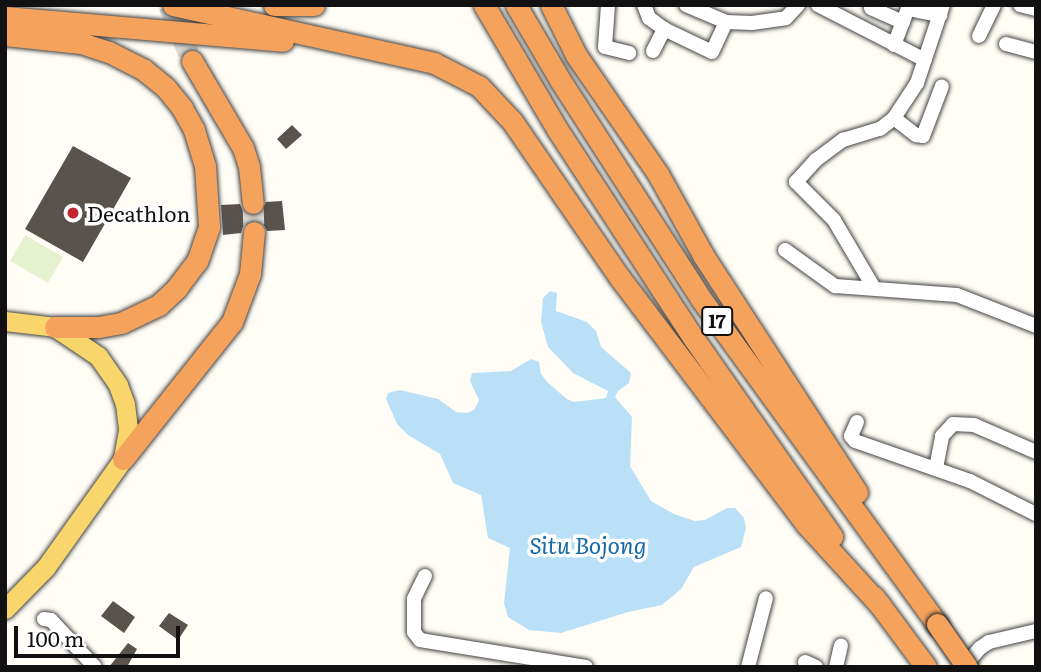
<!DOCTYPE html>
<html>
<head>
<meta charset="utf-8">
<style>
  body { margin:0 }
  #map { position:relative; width:1041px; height:672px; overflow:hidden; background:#fffdf5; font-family:Literata,serif }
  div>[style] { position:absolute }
  .pitch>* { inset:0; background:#e6f2cf }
  .water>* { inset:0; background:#b9e0f7 }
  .building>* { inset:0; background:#5a524d }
  .highway-tunnel>* { height:21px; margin-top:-10.5px; transform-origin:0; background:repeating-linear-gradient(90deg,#dbdad3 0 21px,transparent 0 31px) }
  .roads { filter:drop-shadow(0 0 2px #444) drop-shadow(0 0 2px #444) }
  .minor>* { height:14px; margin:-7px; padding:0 7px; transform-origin:7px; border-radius:7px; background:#fff }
  .major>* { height:19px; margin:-9.5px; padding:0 9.5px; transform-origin:9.5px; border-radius:9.5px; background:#f9d66b }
  .highway>* { height:21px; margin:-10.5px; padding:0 10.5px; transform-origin:10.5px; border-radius:10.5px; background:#f5a25d }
  .bridges { filter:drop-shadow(0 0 2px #222) drop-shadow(0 0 2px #222) }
  .highway-bridge>* { height:21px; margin:-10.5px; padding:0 10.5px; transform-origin:10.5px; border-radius:10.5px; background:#f5a25d }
  .dots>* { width:19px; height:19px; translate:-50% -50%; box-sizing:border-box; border:4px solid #fff; border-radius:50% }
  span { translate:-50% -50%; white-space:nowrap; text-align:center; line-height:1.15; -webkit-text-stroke:7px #fff; paint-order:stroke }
  .shield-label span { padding:2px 5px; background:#fff; border:2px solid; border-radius:5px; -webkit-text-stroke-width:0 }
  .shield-label { font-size:19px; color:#111; font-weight:700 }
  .poi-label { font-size:21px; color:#111 }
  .left { translate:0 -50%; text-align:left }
  .water-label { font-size:23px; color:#1768a6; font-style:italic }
  .frame { position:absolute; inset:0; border:7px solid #111; pointer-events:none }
  .scale { position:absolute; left:14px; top:626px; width:166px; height:32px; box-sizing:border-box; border:4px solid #111; border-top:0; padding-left:9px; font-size:21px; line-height:24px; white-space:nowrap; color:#111; -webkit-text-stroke:5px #fff; paint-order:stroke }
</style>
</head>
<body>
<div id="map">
  <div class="pitch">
    <div style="clip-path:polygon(25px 235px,63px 257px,48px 283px,10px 261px)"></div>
  </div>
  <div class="water">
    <div style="clip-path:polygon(550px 291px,557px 293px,556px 311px,587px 322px,596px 331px,601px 347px,631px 373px,629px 383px,618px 391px,615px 397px,632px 417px,630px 466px,651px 501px,674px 514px,695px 521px,705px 520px,727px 508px,735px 508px,744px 518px,746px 528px,741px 547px,694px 567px,681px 589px,662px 605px,628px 612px,561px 633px,529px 630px,508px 617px,504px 603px,510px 548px,488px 538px,481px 495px,453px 483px,440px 454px,408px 435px,397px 424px,386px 399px,388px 393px,400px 390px,438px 399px,456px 412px,467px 413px,474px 410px,479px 400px,470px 381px,472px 373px,511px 371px,531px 359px,539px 362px,541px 374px,548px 383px,567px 399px,574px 402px,606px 398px,608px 391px,573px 373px,548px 347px,541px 322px,543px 298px)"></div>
  </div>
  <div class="building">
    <div style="clip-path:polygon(292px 125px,302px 135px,286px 149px,277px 139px)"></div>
    <div style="clip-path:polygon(73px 146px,131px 178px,83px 262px,25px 229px)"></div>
    <div style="clip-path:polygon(282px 201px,285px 230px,267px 231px,262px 222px,255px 219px,244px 224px,241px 233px,223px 235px,221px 205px,240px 204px,243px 211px,254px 216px,261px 213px,266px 202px)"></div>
    <div style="clip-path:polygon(113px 601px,135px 617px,124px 633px,101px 616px)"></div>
    <div style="clip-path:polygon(169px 613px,188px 625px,178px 640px,159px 626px)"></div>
    <div style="clip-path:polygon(128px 643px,137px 649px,127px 667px,109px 667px)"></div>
  </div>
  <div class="highway-tunnel">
    <div style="left:169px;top:5px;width:61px;rotate:67.7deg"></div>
    <div style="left:253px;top:203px;width:29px;rotate:88deg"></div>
  </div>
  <div class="roads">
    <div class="minor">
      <div style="left:608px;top:5px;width:42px;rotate:94.1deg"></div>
      <div style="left:605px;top:47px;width:25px;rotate:14deg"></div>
      <div style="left:644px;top:5px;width:14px;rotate:69deg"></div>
      <div style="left:649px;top:18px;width:19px;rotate:36deg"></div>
      <div style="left:664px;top:29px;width:53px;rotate:25.6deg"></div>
      <div style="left:712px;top:52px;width:33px;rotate:-65deg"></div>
      <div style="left:726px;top:22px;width:26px;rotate:2deg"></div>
      <div style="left:752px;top:23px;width:34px;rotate:-8deg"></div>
      <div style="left:786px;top:18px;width:18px;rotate:-47deg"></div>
      <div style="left:686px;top:5px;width:43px;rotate:23deg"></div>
      <div style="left:818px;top:5px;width:120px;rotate:27.2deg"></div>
      <div style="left:1020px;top:5px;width:16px;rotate:14deg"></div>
      <div style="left:871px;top:8px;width:35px;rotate:24deg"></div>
      <div style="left:979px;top:36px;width:34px;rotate:-64deg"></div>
      <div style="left:1006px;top:44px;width:31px;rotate:15deg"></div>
      <div style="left:894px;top:45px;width:39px;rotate:-69deg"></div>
      <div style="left:908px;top:9px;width:33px;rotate:11deg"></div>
      <div style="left:653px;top:51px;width:25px;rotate:-63deg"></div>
      <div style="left:894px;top:118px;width:28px;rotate:38deg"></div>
      <div style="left:916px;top:135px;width:7px;rotate:8deg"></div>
      <div style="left:923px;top:136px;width:53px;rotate:-69.2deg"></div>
      <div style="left:785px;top:250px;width:62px;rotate:35.8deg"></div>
      <div style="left:835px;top:286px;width:122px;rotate:4.2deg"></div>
      <div style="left:957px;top:295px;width:85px;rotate:21.4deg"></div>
      <div style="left:874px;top:288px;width:79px;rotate:-120.5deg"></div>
      <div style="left:834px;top:220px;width:54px;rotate:-135deg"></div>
      <div style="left:796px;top:182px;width:30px;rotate:-48deg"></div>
      <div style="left:816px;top:160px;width:34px;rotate:-37deg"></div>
      <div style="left:843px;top:140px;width:39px;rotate:-17deg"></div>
      <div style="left:880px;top:129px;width:18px;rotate:-38deg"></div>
      <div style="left:894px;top:118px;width:42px;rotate:-56.7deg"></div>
      <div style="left:917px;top:83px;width:82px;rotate:-71.6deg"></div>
      <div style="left:857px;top:422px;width:15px;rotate:113deg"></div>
      <div style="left:851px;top:436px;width:6px;rotate:51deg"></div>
      <div style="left:855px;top:441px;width:122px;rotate:19.2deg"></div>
      <div style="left:970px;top:481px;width:74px;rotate:26.6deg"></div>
      <div style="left:936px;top:468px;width:33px;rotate:-79deg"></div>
      <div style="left:942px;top:436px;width:16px;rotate:-47deg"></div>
      <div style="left:953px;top:424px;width:21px;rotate:3deg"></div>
      <div style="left:974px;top:425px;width:68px;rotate:23.5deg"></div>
      <div style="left:425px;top:576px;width:25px;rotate:116deg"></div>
      <div style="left:414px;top:599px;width:33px;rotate:90deg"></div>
      <div style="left:414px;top:632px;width:10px;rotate:53deg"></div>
      <div style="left:420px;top:640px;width:168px;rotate:9.2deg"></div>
      <div style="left:44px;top:619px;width:7px;rotate:8deg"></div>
      <div style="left:51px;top:620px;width:64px;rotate:46.9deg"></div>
      <div style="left:805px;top:662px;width:12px;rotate:24deg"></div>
      <div style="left:748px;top:667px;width:71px;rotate:-75.4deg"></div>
      <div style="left:836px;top:667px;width:22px;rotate:-77deg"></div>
      <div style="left:964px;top:667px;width:25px;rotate:-50deg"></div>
      <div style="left:980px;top:648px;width:11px;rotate:-34deg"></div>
      <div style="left:989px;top:642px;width:48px;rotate:-13.2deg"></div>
    </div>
    <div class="major">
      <div style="left:5px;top:321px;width:50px;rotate:6.8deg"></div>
      <div style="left:55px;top:327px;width:52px;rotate:34deg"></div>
      <div style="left:98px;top:356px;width:35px;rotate:55deg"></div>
      <div style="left:118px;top:385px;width:20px;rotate:70deg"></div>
      <div style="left:125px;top:404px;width:26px;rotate:83deg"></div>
      <div style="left:128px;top:430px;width:29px;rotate:100deg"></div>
      <div style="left:123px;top:459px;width:133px;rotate:125.5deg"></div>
      <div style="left:46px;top:567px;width:59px;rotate:134.3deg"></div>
    </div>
    <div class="highway">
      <div style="left:173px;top:5px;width:267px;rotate:12.5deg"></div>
      <div style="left:434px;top:63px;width:51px;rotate:27.1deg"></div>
      <div style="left:479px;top:86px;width:48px;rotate:46.7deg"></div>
      <div style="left:512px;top:121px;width:191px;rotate:55.5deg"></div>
      <div style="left:620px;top:278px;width:308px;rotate:52.9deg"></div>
      <div style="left:806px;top:524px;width:111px;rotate:47.6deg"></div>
      <div style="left:274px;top:5px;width:40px"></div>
      <div style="left:484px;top:5px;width:144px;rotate:59.5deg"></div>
      <div style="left:557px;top:129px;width:251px;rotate:56.9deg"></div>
      <div style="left:694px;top:339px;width:241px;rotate:55deg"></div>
      <div style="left:516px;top:5px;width:87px;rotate:59.6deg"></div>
      <div style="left:560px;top:80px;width:260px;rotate:57.2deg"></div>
      <div style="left:701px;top:299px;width:402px;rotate:54deg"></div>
      <div style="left:551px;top:5px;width:56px;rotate:63.4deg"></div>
      <div style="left:576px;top:55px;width:145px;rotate:55.4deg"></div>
      <div style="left:658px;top:174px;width:93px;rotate:60.9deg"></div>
      <div style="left:703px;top:255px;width:283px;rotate:57deg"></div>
      <div style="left:5px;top:17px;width:279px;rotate:4.9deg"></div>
      <div style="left:5px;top:35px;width:76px;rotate:6deg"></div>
      <div style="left:81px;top:43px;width:29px;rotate:18deg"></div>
      <div style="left:109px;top:52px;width:39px;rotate:27deg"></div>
      <div style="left:144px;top:70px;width:28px;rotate:39deg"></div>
      <div style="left:166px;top:88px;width:26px;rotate:51deg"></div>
      <div style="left:182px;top:108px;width:25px;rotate:61deg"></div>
      <div style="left:194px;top:130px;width:38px;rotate:73deg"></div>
      <div style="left:205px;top:166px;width:61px;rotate:86.2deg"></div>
      <div style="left:209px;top:227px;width:36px;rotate:109deg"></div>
      <div style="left:197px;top:261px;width:34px;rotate:127deg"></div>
      <div style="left:177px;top:288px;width:25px;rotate:137deg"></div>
      <div style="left:159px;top:305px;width:42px;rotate:154.7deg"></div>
      <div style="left:121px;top:323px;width:22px;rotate:170deg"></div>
      <div style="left:99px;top:327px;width:44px;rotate:180deg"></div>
      <div style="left:192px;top:61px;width:101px;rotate:59.6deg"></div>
      <div style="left:243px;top:148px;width:20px;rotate:72deg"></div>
      <div style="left:249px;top:167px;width:36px;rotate:84deg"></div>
      <div style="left:123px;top:459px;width:175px;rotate:-51.5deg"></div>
      <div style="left:232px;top:322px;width:51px;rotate:-69.4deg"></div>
      <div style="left:250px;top:274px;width:42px;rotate:-84.6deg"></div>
      <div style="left:874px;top:597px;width:87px;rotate:53.4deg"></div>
    </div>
  </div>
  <div class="bridges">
    <div class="highway-bridge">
      <div style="left:937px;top:624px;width:52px;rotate:55.1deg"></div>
    </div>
  </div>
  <div class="dots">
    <div style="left:73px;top:213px;background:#c4262e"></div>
  </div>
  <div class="shield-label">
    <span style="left:717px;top:321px">17</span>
  </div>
  <div class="poi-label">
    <span class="left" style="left:87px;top:213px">Decathlon</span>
  </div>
  <div class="water-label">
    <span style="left:588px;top:544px">Situ Bojong</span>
  </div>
  <div class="frame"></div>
  <div class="scale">100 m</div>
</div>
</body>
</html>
